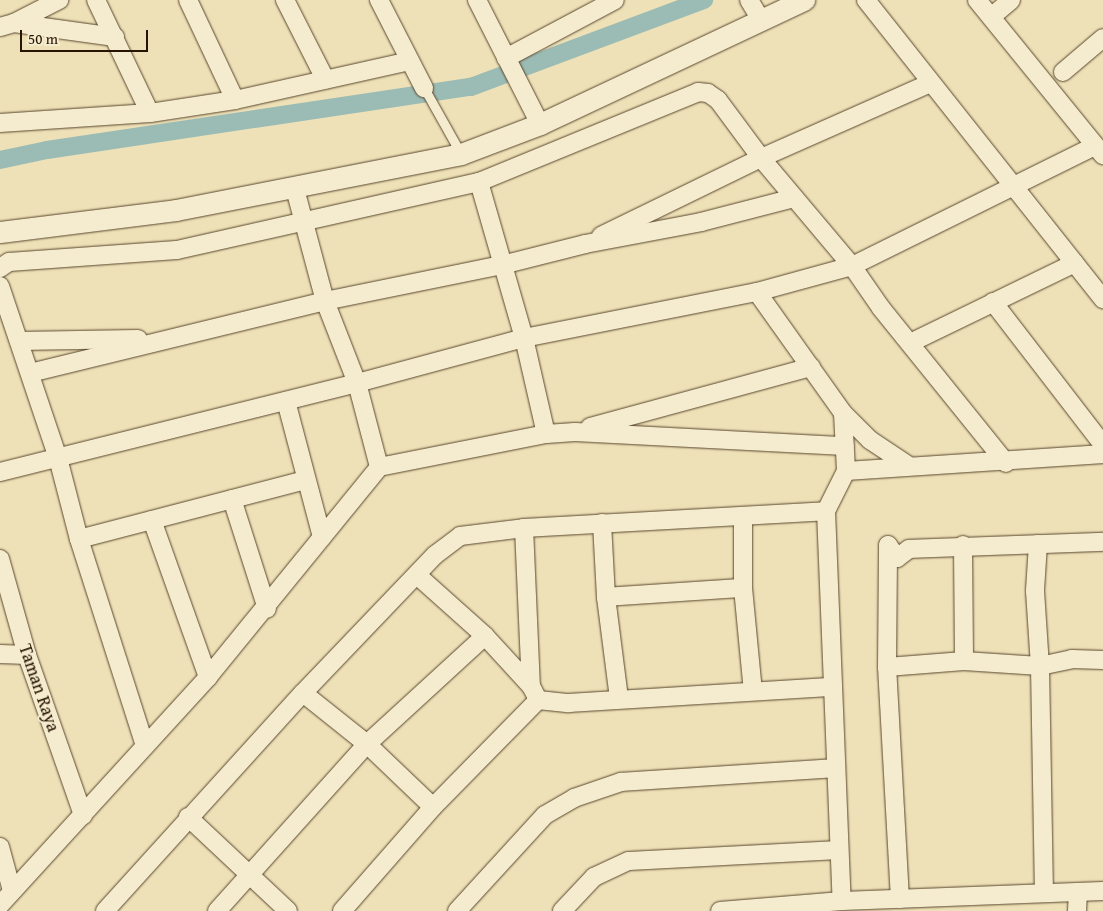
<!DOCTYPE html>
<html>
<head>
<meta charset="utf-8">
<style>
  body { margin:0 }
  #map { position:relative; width:1103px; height:911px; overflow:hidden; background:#efe1b7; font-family:"Gentium Book Plus",serif }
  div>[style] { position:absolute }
  .canal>* { height:18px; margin:-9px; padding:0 9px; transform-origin:9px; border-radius:9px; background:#9bbcb5 }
  .roads { filter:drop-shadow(0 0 1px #58472e) drop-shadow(0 0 1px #58472e) }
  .service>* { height:9px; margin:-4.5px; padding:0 4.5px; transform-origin:4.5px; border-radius:4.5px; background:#f5ecd0 }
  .minor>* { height:18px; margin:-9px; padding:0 9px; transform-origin:9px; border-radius:9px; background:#f5ecd0 }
  .tertiary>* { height:21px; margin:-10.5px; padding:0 10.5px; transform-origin:10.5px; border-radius:10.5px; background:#f5ecd0 }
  span { translate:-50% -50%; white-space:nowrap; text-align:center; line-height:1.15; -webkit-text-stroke:4px #f5ecd0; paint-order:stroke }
  .street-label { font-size:18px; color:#261401 }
  .scale { position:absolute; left:20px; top:30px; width:128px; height:22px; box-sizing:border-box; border:2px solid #261401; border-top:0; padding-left:6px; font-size:15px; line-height:18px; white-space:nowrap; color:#261401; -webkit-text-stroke:4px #f5ecd0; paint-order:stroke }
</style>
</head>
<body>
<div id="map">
  <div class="canal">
    <div style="left:0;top:160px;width:48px;rotate:-12deg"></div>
    <div style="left:47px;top:150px;width:429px;rotate:-8.5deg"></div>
    <div style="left:471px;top:87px;width:249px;rotate:-20.5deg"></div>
  </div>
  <div class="roads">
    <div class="service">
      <div style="left:424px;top:88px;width:76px;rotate:60.7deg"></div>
    </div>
    <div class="minor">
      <div style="left:96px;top:0;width:125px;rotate:64.5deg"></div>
      <div style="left:188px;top:0;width:110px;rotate:64.8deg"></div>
      <div style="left:285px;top:0;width:89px;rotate:63.1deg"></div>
      <div style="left:379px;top:0;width:99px;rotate:62.9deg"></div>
      <div style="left:477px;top:0;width:139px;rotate:63.1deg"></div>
      <div style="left:749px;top:0;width:23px;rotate:59deg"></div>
      <div style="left:866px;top:0;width:382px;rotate:51.6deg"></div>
      <div style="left:977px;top:0;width:200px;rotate:50.9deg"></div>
      <div style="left:991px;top:17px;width:26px;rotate:-40deg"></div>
      <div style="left:14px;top:23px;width:51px;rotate:-27.1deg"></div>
      <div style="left:0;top:27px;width:15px;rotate:-16deg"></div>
      <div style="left:14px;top:23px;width:102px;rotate:7.9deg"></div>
      <div style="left:506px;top:58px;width:123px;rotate:-28deg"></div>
      <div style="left:1063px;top:72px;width:52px;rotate:-40.4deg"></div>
      <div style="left:0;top:123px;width:150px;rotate:-3.8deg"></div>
      <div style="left:150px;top:113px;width:86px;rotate:-8.7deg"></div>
      <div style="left:235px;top:100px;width:179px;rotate:-12.6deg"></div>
      <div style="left:479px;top:182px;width:162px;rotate:73.9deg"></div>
      <div style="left:524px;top:338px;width:98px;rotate:77.1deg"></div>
      <div style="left:295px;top:189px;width:116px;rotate:75deg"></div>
      <div style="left:325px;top:301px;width:88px;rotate:68.7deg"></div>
      <div style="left:357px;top:383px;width:87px;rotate:75.3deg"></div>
      <div style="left:601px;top:236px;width:178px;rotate:-26deg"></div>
      <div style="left:761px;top:158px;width:185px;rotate:-23.9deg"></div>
      <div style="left:0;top:268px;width:11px;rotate:-34deg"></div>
      <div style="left:9px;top:262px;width:168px;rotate:-4.1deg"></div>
      <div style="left:177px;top:250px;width:310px;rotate:-12.7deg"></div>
      <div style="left:479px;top:182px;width:237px;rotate:-22.3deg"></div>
      <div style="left:698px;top:92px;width:10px;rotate:6deg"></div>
      <div style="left:708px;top:93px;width:12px;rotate:35deg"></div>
      <div style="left:718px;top:100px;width:72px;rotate:53.4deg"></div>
      <div style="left:761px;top:158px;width:141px;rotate:49.9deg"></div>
      <div style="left:852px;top:266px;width:51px;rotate:55.4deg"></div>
      <div style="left:881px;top:308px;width:199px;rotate:51.1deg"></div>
      <div style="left:0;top:286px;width:182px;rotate:71.4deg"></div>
      <div style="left:58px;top:458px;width:84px;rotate:75.5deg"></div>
      <div style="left:79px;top:539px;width:217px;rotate:72.3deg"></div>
      <div style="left:757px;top:292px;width:148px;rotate:54.6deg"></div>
      <div style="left:843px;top:413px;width:58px;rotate:87deg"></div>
      <div style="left:846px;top:471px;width:45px;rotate:116.6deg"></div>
      <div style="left:826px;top:511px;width:390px;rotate:87.7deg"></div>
      <div style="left:993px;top:302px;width:180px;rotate:52.4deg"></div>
      <div style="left:19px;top:341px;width:119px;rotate:-1deg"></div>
      <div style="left:910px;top:343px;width:183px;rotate:-25.9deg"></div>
      <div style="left:30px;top:373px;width:304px;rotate:-13.7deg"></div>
      <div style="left:325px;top:301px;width:181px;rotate:-11.5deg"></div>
      <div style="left:502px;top:265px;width:86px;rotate:-14.2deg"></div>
      <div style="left:585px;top:244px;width:118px;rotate:-10.7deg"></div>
      <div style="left:701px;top:222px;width:96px;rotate:-14.5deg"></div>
      <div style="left:286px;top:401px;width:141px;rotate:75.2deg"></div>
      <div style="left:843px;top:413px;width:38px;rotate:45deg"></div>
      <div style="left:870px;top:440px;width:47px;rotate:33.7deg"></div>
      <div style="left:590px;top:427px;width:229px;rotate:-15.2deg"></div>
      <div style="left:846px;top:471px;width:258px;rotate:-3.8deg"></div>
      <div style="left:0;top:472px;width:368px;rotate:-14deg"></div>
      <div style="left:357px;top:383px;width:173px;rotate:-15.1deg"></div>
      <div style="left:524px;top:338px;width:237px;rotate:-11.2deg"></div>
      <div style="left:757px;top:292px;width:98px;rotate:-15.3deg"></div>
      <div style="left:852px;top:266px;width:271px;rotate:-26.3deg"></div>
      <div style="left:232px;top:499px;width:115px;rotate:72.3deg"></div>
      <div style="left:743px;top:516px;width:72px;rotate:90deg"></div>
      <div style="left:743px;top:588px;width:103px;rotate:84.5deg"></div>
      <div style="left:152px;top:520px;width:167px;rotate:70.4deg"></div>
      <div style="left:602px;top:523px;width:74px;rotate:86.9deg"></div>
      <div style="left:606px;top:597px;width:102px;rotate:82.7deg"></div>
      <div style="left:524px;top:528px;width:158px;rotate:87.5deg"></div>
      <div style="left:531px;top:686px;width:16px;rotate:63deg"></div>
      <div style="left:79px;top:539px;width:234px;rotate:-14.6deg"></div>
      <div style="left:1038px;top:544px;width:47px;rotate:93.7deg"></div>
      <div style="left:1035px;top:591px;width:75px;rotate:86.2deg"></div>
      <div style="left:1040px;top:666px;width:227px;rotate:89deg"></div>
      <div style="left:963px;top:545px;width:116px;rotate:89.5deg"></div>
      <div style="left:0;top:559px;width:100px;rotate:74.3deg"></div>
      <div style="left:27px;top:655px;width:170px;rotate:70.7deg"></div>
      <div style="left:418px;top:576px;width:90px;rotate:41.8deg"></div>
      <div style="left:485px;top:636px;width:68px;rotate:47.4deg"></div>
      <div style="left:606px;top:597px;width:137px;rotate:-3.8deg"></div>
      <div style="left:0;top:654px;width:27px;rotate:2deg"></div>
      <div style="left:887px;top:667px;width:77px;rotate:-4.5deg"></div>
      <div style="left:964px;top:661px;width:76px;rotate:3.8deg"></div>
      <div style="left:1040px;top:666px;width:33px;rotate:-12deg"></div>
      <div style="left:1072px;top:659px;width:31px;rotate:2deg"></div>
      <div style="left:303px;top:693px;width:82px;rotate:38.6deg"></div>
      <div style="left:367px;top:744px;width:91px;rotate:43.7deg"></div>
      <div style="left:188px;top:817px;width:137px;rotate:43.2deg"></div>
      <div style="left:0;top:847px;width:46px;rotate:74.7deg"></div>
      <div style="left:900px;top:899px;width:232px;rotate:-93.2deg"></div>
      <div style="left:887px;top:667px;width:122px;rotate:-89.5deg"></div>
      <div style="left:888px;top:545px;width:16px;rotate:55deg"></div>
      <div style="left:897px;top:558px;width:15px;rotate:-37deg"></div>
      <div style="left:909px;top:549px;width:194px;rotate:-2.1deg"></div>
      <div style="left:0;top:905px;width:309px;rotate:-47.6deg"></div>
      <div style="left:208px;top:677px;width:271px;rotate:-50.8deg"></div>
      <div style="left:379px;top:467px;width:170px;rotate:-11.2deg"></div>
      <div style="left:546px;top:434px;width:29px;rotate:-4deg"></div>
      <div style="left:575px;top:432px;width:270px;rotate:3deg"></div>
      <div style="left:105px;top:911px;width:294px;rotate:-47.8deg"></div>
      <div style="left:303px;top:693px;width:191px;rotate:-46.3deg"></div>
      <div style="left:435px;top:555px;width:31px;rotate:-37deg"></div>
      <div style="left:460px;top:536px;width:64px;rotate:-7.1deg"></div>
      <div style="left:524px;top:528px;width:302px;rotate:-3.2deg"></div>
      <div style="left:217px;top:911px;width:224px;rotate:-48.1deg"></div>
      <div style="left:367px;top:744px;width:160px;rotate:-42.5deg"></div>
      <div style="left:342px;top:911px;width:138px;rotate:-48.8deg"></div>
      <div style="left:433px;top:807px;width:150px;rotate:-45.5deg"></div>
      <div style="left:538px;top:700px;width:31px;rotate:6deg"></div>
      <div style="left:569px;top:703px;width:264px;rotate:-3.5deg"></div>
      <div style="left:457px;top:911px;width:130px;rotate:-47.5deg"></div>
      <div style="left:545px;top:815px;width:34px;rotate:-30deg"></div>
      <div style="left:574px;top:798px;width:50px;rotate:-18.8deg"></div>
      <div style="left:621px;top:782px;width:215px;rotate:-3.7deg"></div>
      <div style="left:562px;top:911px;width:47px;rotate:-46.7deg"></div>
      <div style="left:594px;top:877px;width:38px;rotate:-25deg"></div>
      <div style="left:629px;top:861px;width:210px;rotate:-3deg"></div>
      <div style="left:720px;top:911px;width:122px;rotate:-4.7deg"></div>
      <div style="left:842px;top:901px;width:261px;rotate:-2.2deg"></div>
      <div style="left:1077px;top:911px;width:19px;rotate:-87deg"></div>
    </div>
    <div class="tertiary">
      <div style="left:0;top:232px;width:177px;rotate:-7.1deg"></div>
      <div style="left:176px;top:210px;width:290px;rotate:-11.1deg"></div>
      <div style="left:461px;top:154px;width:85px;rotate:-20.8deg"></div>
      <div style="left:540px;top:124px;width:292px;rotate:-25.2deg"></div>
    </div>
  </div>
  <div class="street-label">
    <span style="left:39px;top:688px;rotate:71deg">Taman Raya</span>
  </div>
  <div class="scale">50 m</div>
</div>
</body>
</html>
